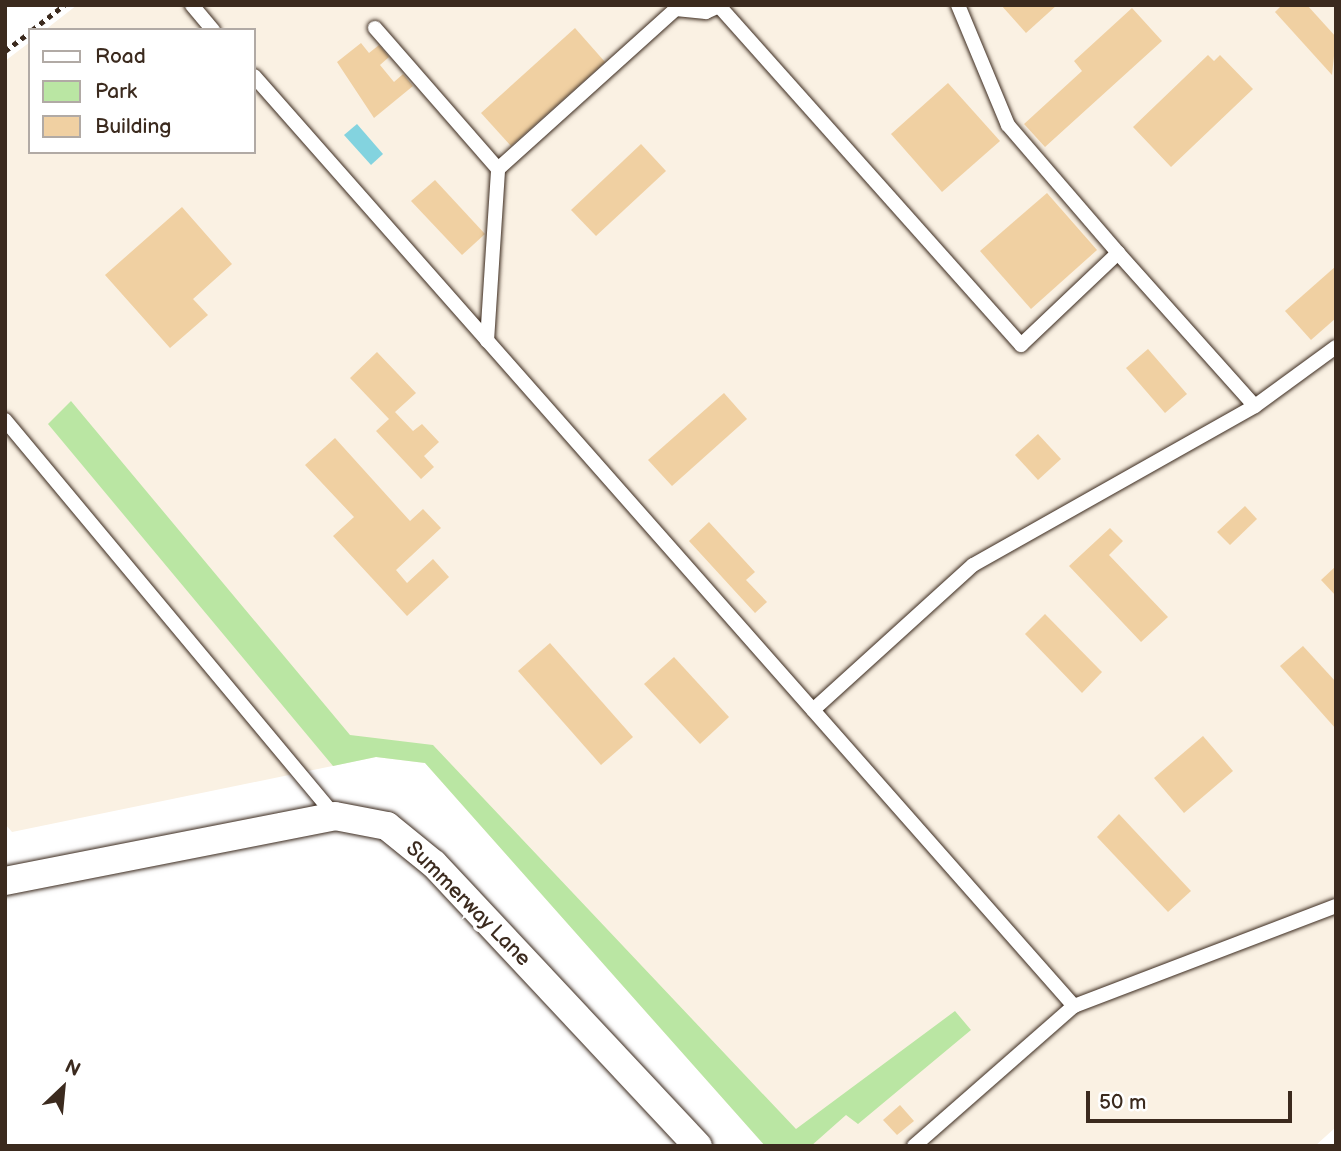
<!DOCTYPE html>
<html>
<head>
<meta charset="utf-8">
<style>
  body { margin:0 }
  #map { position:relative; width:1341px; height:1151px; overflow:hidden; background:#fff; font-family:"Balsamiq Sans",sans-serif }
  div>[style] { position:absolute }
  .built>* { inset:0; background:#faf1e3 }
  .green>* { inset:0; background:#bae6a3 }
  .water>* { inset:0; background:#83d3df }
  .building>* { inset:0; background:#f0d0a2 }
  .path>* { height:4.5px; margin-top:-2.25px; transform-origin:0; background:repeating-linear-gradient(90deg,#3b2a1e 0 5px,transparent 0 10px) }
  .roads { filter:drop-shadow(0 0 2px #3b2a1e) drop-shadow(0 0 2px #3b2a1e) }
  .lane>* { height:14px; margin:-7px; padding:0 7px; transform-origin:7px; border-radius:7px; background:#fff }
  .street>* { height:28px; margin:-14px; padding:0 14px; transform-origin:14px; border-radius:14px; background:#fff }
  span { translate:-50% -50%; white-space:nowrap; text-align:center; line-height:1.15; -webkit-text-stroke:7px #fff; paint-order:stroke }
  .street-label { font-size:21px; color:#3b2a1e }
  .frame { position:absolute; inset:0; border:7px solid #3b2a1e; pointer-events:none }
  .legend { position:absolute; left:28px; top:28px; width:228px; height:126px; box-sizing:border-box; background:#fff; border:2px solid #b1aaa5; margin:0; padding:9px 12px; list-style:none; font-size:21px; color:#3b2a1e }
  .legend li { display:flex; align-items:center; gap:14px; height:35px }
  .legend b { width:35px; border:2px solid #b1aaa5 }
  .north { position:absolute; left:28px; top:1053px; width:70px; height:70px; -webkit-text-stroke:5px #fff; paint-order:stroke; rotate:26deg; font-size:19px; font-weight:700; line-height:28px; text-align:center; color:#3b2a1e }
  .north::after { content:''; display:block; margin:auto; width:24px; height:32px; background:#3b2a1e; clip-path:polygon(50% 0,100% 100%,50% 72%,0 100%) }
  .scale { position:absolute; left:1086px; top:1091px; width:206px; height:32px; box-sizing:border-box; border:4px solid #3b2a1e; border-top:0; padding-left:9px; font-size:21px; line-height:24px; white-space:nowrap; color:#3b2a1e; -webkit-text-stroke:5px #fff; paint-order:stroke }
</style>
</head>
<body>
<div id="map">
  <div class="built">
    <div style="clip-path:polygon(77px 5px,1336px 5px,1336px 1127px,1315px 1146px,765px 1146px,425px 763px,376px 757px,12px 832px,5px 824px,5px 61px,30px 42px,30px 152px,254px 152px,254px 30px,45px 30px)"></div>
  </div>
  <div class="green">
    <div style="clip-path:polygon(71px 401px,350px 735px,433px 745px,796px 1129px,955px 1011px,971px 1030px,858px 1124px,846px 1115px,811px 1146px,765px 1146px,425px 763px,376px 757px,333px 766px,48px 424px)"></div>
  </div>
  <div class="water">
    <div style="clip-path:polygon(357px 124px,383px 154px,371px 165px,344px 135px)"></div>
  </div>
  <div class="building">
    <div style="clip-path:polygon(1001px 5px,1057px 5px,1026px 33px)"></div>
    <div style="clip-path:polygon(1282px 5px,1307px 5px,1336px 37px,1332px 75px,1275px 12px)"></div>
    <div style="clip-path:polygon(1132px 8px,1162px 41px,1045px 147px,1024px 124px,1082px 71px,1074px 61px)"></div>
    <div style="clip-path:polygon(575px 28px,605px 62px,511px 146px,481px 113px)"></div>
    <div style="clip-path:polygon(361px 43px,369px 53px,379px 45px,389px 57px,380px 65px,394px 82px,403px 74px,413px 86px,374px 118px,337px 62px)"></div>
    <div style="clip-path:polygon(1208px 55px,1214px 61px,1220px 55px,1253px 89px,1171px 167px,1133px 127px)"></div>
    <div style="clip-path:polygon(948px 83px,1000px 141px,942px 192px,891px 134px)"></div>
    <div style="clip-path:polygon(641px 144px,666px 171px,596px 236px,571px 210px)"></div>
    <div style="clip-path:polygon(435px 180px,485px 234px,462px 255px,411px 201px)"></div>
    <div style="clip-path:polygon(1047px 193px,1097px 250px,1031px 309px,980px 251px)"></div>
    <div style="clip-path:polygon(182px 207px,232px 264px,193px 299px,208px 315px,170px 348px,105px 275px)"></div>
    <div style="clip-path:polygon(1336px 266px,1336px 318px,1311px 340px,1285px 311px)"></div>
    <div style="clip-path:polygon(1148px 349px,1187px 394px,1165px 413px,1126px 368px)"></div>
    <div style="clip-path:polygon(377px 352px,416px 393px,395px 412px,413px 431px,422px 424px,439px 442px,424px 456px,434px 467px,421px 479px,376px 431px,389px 419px,350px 378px)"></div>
    <div style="clip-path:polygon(724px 393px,747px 419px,672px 486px,648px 460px)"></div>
    <div style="clip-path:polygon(1038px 434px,1061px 459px,1038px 480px,1015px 455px)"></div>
    <div style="clip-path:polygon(335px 438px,410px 521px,423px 509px,441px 528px,396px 570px,407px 583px,433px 559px,449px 577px,407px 616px,333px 536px,354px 517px,305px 465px)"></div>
    <div style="clip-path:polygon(1245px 506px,1257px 519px,1230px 545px,1217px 532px)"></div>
    <div style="clip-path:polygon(709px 522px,755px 572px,746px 580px,767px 602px,755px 613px,689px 541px)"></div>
    <div style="clip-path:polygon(1110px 528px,1123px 541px,1109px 555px,1168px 617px,1141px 642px,1069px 566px)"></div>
    <div style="clip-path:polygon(1336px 566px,1336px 596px,1321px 580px)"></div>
    <div style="clip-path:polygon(1045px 614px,1102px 672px,1082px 693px,1025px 634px)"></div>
    <div style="clip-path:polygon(550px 643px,633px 737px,601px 765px,518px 671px)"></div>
    <div style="clip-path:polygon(1303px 646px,1336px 682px,1336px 729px,1280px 666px)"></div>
    <div style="clip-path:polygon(674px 657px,729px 717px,700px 744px,644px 684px)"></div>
    <div style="clip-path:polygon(1203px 736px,1233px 771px,1184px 813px,1154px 778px)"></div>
    <div style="clip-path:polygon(1119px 814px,1191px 891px,1168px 912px,1097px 837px)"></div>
    <div style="clip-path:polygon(900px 1105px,914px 1121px,897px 1135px,883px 1120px)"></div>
  </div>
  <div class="path">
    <div style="left:32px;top:30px;width:41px;rotate:-38deg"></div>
    <div style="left:5px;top:51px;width:31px;rotate:-37deg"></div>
  </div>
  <div class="roads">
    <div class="lane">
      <div style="left:192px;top:5px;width:33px;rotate:50deg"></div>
      <div style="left:958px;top:5px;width:130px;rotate:67.4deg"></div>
      <div style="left:1008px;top:125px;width:169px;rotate:49.3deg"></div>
      <div style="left:375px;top:28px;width:187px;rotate:48.9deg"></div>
      <div style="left:254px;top:76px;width:1240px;rotate:48.6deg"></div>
      <div style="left:487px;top:341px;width:172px;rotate:-86.3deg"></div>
      <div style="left:498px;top:169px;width:239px;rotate:-42deg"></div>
      <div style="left:676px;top:9px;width:30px;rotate:6deg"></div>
      <div style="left:706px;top:12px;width:14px;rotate:-25deg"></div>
      <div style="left:719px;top:6px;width:454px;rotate:48.3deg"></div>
      <div style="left:1021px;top:345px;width:134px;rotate:-43.5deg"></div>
      <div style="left:1118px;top:253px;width:205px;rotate:48.2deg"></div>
      <div style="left:5px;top:420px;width:515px;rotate:50.19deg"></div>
      <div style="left:813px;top:710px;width:216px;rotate:-42.2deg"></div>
      <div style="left:973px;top:565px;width:324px;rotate:-29.4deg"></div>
      <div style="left:1255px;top:406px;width:100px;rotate:-36.1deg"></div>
      <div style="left:914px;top:1146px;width:213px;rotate:-41.2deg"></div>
      <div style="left:1074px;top:1006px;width:280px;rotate:-20.9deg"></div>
    </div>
    <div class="street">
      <div style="left:5px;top:881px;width:336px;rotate:-11.1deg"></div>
      <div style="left:335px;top:816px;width:53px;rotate:10.9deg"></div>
      <div style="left:387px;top:826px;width:60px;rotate:39deg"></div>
      <div style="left:434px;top:864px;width:386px;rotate:46.9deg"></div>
    </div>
  </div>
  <div class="street-label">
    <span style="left:468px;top:904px;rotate:45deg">Summerway Lane</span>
  </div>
  <div class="frame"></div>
  <ul class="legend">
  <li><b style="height:9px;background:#fff"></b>Road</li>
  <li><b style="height:19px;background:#bae6a3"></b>Park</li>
  <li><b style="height:19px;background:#f0d0a2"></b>Building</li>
  </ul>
  <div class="north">N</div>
  <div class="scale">50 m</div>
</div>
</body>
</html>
